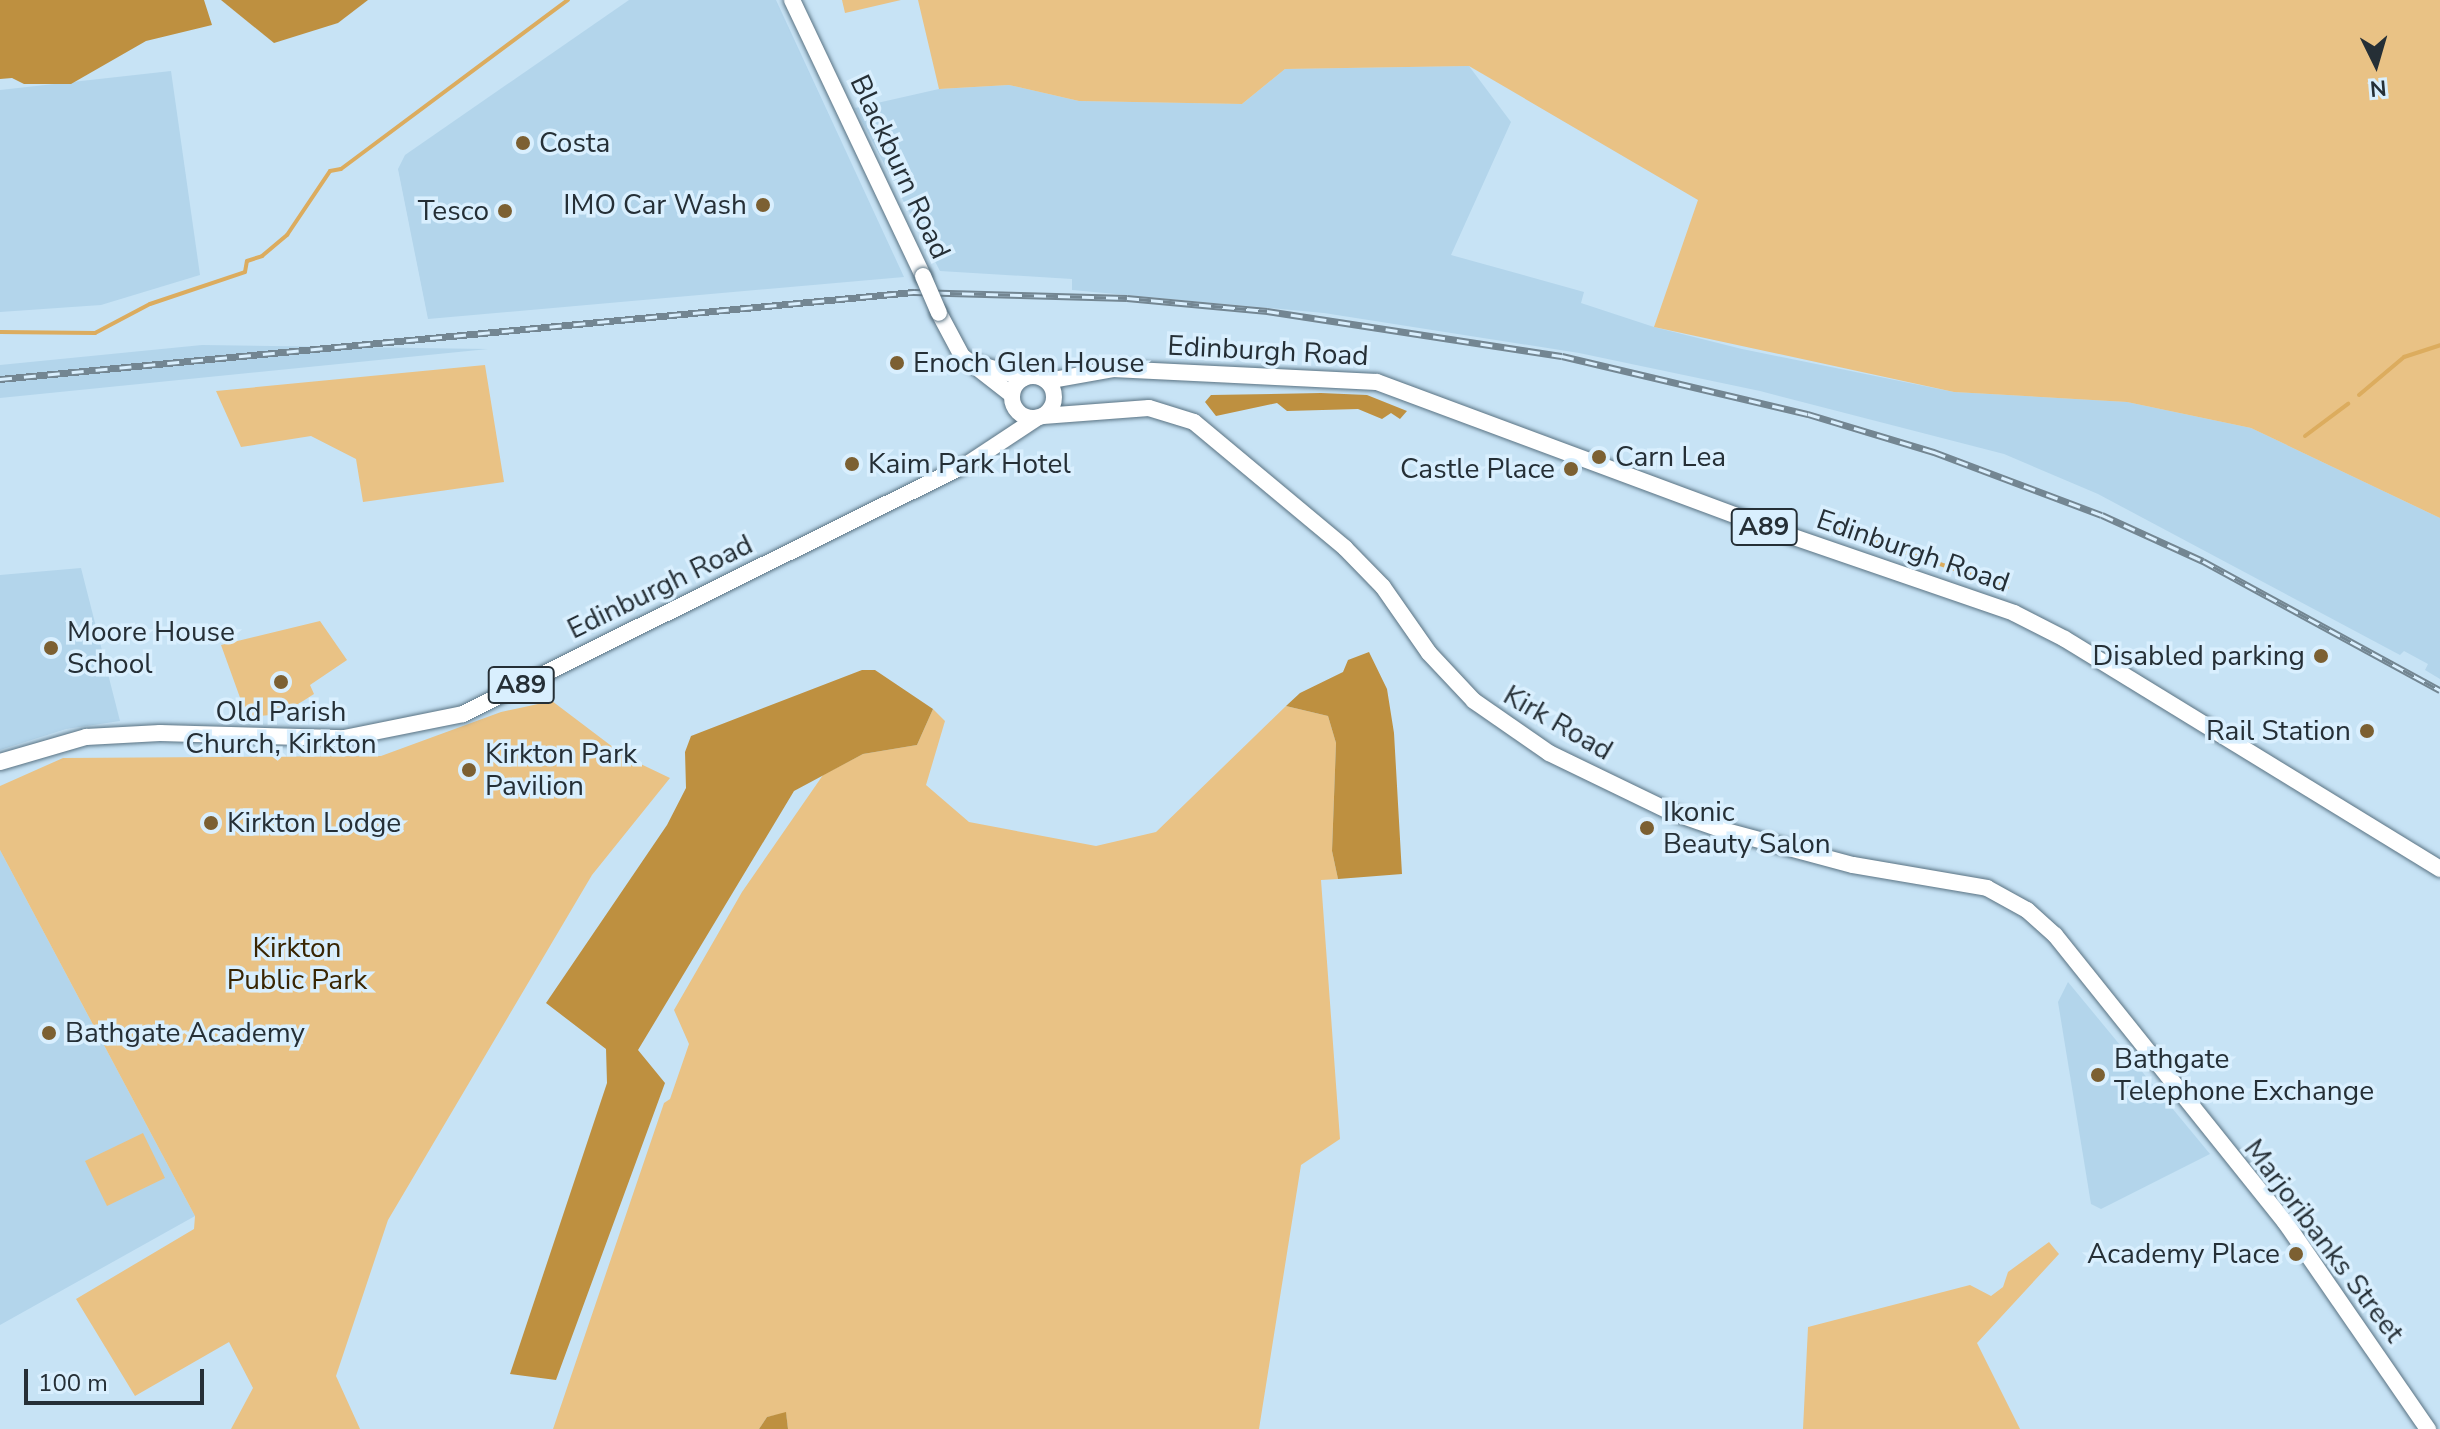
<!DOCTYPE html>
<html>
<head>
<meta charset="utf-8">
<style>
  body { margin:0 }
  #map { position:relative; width:2440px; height:1429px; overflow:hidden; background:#c7e3f5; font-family:"Nunito Sans",sans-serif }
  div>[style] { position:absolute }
  .built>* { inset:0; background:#b3d5eb }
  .green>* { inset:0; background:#e9c285 }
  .forest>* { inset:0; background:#be9040 }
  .stream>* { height:4px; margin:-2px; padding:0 2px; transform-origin:2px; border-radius:2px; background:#dcac5e }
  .roads { filter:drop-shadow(0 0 2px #597282) drop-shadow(0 0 2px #597282) }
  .major>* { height:16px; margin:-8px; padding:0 8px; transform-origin:8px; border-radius:8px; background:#fff }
  .major>.ring { margin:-8px; padding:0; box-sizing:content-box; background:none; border:16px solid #fff; border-radius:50% }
  .rail>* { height:7px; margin-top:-3.5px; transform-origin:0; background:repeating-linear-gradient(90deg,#d9effe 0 12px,#738692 0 24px); box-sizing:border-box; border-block:2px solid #738692 }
  .bridges { filter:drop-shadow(0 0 2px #597282) drop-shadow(0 0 2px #597282) }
  .major-bridge>* { height:16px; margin:-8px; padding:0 8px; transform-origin:8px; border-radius:8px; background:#fff }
  .dots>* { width:22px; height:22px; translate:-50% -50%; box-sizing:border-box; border:4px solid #d9effe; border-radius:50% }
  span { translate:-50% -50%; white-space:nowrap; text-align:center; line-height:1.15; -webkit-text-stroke:7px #d9effe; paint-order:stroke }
  .shield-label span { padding:2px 6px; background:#d9effe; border:2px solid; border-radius:6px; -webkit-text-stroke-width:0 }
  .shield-label { font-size:26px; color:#252f36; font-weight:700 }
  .poi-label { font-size:28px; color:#252f36 }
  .left { translate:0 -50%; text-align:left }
  .right { translate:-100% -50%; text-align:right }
  .street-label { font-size:28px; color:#252f36 }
  .park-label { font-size:28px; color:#392502 }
  .north { position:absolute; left:2336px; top:24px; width:80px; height:80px; -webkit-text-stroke:6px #d9effe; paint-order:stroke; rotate:175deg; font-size:22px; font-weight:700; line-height:32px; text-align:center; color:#252f36 }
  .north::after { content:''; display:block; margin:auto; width:28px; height:36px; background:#252f36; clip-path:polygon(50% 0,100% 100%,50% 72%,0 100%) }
  .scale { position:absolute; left:24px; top:1369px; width:180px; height:36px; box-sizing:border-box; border:4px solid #252f36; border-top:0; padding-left:10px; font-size:24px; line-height:28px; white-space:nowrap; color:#252f36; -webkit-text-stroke:6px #d9effe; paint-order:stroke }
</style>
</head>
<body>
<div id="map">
  <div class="built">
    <div style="clip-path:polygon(629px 0,776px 0,904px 277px,428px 319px,398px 169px,405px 155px)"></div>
    <div style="clip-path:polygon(1469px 66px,1511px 122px,1451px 255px,1584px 292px,1581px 303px,1654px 327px,1742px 349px,1954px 392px,2127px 402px,2251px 428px,2440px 518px,2440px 679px,2425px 670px,2428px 664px,2404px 651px,2400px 655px,2098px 494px,2004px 454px,1760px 391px,1579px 353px,1324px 313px,1072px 290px,1072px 279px,940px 271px,855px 108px,939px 89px,1009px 85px,1079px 101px,1242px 104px,1285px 69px)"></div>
    <div style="clip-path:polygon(171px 71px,200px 275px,101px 305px,0 312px,0 90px)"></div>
    <div style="clip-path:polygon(202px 345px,488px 349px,0 398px,0 365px)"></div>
    <div style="clip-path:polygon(81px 568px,120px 721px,66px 729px,0 750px,0 575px)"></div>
    <div style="clip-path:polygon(0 850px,195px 1216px,0 1325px)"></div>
    <div style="clip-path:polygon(2068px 982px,2210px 1154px,2101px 1209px,2091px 1204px,2058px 1002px)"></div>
  </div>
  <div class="green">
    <div style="clip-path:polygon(842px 0,901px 0,845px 13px)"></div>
    <div style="clip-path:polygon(918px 0,2440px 0,2440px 518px,2251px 428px,2127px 402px,1954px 392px,1654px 327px,1698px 200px,1469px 66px,1285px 69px,1242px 104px,1079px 101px,1009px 85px,939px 89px)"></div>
    <div style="clip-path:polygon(485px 365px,504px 482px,363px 502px,356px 459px,311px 436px,241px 447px,216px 391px)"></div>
    <div style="clip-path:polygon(320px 621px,347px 660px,310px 685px,314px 694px,303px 701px,281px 714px,247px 717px,221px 645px)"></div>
    <div style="clip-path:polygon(552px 701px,626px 757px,670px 778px,592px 875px,388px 1220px,336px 1376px,360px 1429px,231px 1429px,253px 1388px,229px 1342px,135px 1396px,76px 1299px,194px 1229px,195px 1216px,0 850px,0 786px,63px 758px,381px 756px,501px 712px)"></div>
    <div style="clip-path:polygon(1286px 706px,1328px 716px,1336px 743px,1332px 851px,1338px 879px,1321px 880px,1340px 1139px,1301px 1165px,1259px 1429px,788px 1429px,786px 1413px,767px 1417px,759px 1429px,553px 1429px,664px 1103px,670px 1099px,689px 1044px,674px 1010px,742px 892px,823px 775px,863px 754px,917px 745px,933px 709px,945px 721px,926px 785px,969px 822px,1096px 846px,1156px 832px)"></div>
    <div style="clip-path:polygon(143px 1133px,165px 1178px,107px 1206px,85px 1161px)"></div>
    <div style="clip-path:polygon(2049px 1242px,2059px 1254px,1977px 1343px,2020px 1429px,1803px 1429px,1808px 1327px,1970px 1285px,1991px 1296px,2003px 1287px,2008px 1272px)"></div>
  </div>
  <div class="forest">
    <div style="clip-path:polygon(0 0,204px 0,212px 25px,146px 41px,71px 84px,24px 84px,12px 78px,0 79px)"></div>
    <div style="clip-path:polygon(221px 0,368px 0,338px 23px,274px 43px)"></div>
    <div style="clip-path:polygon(1321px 393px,1367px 395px,1407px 411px,1400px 419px,1391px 413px,1382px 419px,1358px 409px,1287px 411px,1277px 403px,1216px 416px,1205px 402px,1211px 395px)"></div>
    <div style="clip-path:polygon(1369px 652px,1387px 689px,1394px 733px,1402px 874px,1338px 879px,1332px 851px,1336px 743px,1328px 716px,1286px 706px,1300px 693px,1343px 672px,1348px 660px)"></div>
    <div style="clip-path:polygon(862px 670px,875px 670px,933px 709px,917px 745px,863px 754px,794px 791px,638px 1050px,665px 1083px,556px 1380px,510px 1374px,607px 1083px,606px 1049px,546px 1003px,667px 825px,686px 788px,685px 752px,691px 736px)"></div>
    <div style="clip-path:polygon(786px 1412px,788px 1429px,759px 1429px,767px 1417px)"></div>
  </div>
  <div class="stream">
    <div style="left:0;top:332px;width:95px;rotate:0.6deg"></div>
    <div style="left:95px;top:333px;width:62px;rotate:-27.8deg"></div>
    <div style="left:150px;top:304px;width:100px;rotate:-18.6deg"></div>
    <div style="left:245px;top:272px;width:11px;rotate:-80deg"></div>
    <div style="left:247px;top:261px;width:16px;rotate:-18deg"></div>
    <div style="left:262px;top:256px;width:33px;rotate:-40deg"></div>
    <div style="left:287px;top:235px;width:77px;rotate:-56.1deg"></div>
    <div style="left:330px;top:171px;width:11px;rotate:-10deg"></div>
    <div style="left:341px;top:169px;width:283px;rotate:-36.7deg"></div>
    <div style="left:2359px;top:395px;width:59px;rotate:-40.2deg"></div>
    <div style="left:2404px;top:357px;width:38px;rotate:-18deg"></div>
    <div style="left:2305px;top:436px;width:54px;rotate:-36.7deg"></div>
    <div style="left:1834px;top:528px;width:183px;rotate:18.8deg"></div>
  </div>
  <div class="roads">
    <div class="major">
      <div style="left:792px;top:0;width:306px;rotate:64.6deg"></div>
      <div style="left:939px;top:313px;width:49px;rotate:61.9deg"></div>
      <div style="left:962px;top:356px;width:63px;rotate:38deg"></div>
      <div style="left:978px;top:364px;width:48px;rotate:16.9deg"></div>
      <div class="ring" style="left:1012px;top:376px;width:26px;height:26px"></div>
      <div style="left:1047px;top:381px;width:67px;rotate:-10.3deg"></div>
      <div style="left:1113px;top:369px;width:264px;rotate:2.8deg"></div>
      <div style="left:1377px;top:382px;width:435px;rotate:20.4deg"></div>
      <div style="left:1785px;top:534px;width:242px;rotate:19deg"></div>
      <div style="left:2014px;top:613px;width:57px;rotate:27deg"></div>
      <div style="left:2065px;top:639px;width:440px;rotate:31.5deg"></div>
      <div style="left:1043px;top:416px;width:106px;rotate:-4.3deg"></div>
      <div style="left:1149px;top:408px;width:47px;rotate:17.3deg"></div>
      <div style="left:1194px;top:422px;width:197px;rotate:39.8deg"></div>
      <div style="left:1345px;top:548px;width:54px;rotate:45.7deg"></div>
      <div style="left:1383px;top:587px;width:80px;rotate:55.1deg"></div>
      <div style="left:1429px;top:653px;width:66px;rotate:46.8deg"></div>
      <div style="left:1474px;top:701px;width:91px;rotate:34.7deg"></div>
      <div style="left:1549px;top:753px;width:136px;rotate:25.8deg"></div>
      <div style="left:1671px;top:812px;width:58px;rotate:19.1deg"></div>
      <div style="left:1726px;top:831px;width:131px;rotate:15deg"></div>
      <div style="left:1853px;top:865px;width:136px;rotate:9.7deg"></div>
      <div style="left:1987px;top:888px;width:46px;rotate:28.8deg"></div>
      <div style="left:2027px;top:910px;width:38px;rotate:42deg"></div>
      <div style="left:2055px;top:935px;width:368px;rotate:51.3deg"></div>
      <div style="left:2285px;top:1222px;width:252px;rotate:55.4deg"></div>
      <div style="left:0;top:762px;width:90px;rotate:-16.2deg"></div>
      <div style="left:86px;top:737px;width:74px;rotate:-3.1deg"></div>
      <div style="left:160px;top:733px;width:184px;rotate:1.6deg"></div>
      <div style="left:344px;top:738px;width:121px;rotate:-11.4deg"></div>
      <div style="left:463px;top:714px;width:565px;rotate:-26.38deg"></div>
      <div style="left:969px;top:463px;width:82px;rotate:-33.5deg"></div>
    </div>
  </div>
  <div class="rail">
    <div style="left:0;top:379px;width:918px;rotate:-5.44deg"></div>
    <div style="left:914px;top:292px;width:213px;rotate:1.6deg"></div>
    <div style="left:1127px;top:298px;width:141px;rotate:5.3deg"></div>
    <div style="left:1267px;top:311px;width:298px;rotate:8.7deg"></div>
    <div style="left:1562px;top:356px;width:253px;rotate:13.3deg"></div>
    <div style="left:1808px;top:414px;width:132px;rotate:16.8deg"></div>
    <div style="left:1934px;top:452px;width:179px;rotate:20.6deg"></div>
    <div style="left:2102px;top:515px;width:111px;rotate:24.5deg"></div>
    <div style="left:2203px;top:561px;width:270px;rotate:28.6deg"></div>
  </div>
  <div class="bridges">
    <div class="major-bridge">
      <div style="left:923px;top:276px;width:40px;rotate:66.6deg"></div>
    </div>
  </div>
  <div class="dots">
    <div style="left:523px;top:143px;background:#7c6032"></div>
    <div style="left:763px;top:205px;background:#7c6032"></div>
    <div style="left:505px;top:211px;background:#7c6032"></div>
    <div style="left:897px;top:363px;background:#7c6032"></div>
    <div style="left:1599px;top:457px;background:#7c6032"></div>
    <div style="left:852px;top:464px;background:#7c6032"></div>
    <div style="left:1571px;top:469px;background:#7c6032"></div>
    <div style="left:51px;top:648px;background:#7c6032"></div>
    <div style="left:2321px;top:656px;background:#7c6032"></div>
    <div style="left:281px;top:682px;background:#7c6032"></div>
    <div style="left:2367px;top:731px;background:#7c6032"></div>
    <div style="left:469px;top:770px;background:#7c6032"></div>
    <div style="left:211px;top:823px;background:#7c6032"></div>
    <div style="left:1647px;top:828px;background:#7c6032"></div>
    <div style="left:49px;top:1033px;background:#7c6032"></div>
    <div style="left:2098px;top:1075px;background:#7c6032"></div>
    <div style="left:2296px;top:1254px;background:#7c6032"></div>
  </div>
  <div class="shield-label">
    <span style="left:1764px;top:527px">A89</span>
    <span style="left:521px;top:685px">A89</span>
  </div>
  <div class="poi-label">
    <span class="left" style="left:539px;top:143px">Costa</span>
    <span class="right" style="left:747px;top:205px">IMO Car Wash</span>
    <span class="right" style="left:489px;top:211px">Tesco</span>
    <span class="left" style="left:913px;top:363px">Enoch Glen House</span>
    <span class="left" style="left:1615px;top:457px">Carn Lea</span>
    <span class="left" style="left:868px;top:464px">Kaim Park Hotel</span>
    <span class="right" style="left:1555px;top:469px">Castle Place</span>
    <span class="left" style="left:67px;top:648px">Moore House<br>School</span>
    <span class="right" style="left:2305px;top:656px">Disabled parking</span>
    <span style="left:281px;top:728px">Old Parish<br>Church, Kirkton</span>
    <span class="right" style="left:2351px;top:731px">Rail Station</span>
    <span class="left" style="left:485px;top:770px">Kirkton Park<br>Pavilion</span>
    <span class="left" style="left:1663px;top:828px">Ikonic<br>Beauty Salon</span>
    <span class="left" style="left:227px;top:823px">Kirkton Lodge</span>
    <span class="left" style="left:65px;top:1033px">Bathgate Academy</span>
    <span class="left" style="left:2114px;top:1075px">Bathgate<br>Telephone Exchange</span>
    <span class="right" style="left:2280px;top:1254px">Academy Place</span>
  </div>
  <div class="street-label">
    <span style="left:900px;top:167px;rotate:65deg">Blackburn Road</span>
    <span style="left:1268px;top:351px;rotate:3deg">Edinburgh Road</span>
    <span style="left:1913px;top:551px;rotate:19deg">Edinburgh Road</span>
    <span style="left:660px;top:587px;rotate:-26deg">Edinburgh Road</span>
    <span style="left:1558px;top:723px;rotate:30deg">Kirk Road</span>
    <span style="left:2324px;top:1241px;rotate:53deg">Marjoribanks Street</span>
  </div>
  <div class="park-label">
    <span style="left:297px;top:964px">Kirkton<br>Public Park</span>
  </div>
  <div class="north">N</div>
  <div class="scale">100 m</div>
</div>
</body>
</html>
